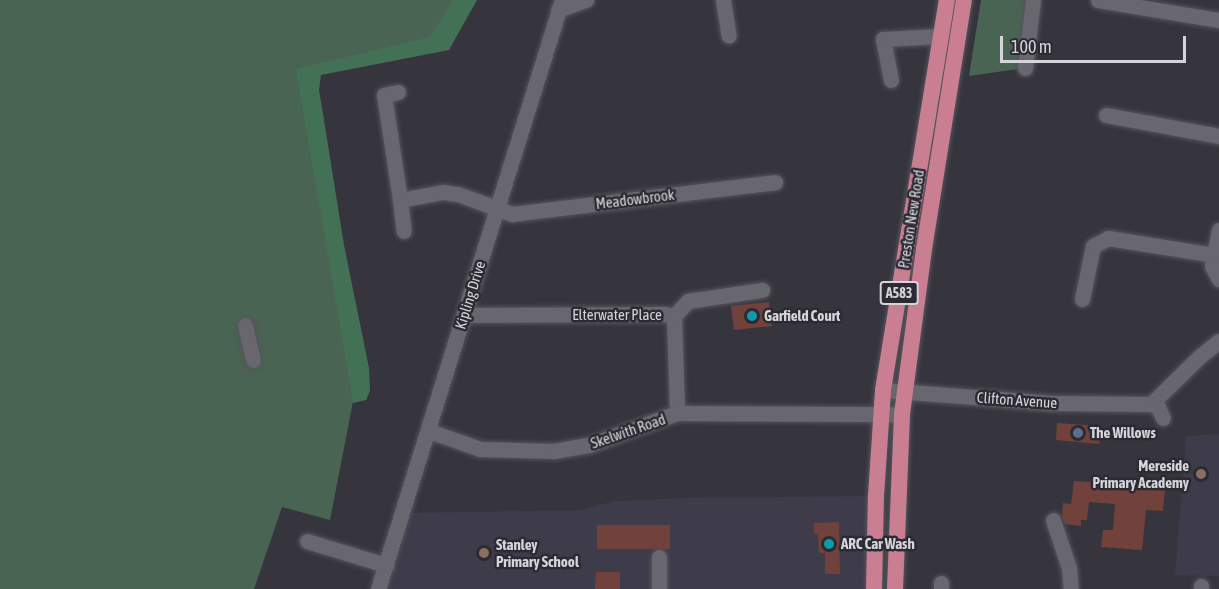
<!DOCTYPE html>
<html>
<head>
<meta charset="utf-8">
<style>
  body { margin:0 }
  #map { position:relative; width:1219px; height:589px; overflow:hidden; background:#36353d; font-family:"Asap Condensed",sans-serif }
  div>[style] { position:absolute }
  .built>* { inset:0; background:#3e3b4a }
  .green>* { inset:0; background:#4a6453 }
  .forest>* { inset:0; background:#437155 }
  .building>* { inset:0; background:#71423b }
  .roads { filter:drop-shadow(0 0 2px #55535b) drop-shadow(0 0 2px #55535b) }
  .minor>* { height:15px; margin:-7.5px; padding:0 7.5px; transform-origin:7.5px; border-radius:7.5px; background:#68666f }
  .trunk>* { height:16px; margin:-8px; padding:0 8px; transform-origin:8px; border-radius:8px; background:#ca7e92 }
  .dots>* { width:16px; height:16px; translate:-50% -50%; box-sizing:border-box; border:3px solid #2c2b33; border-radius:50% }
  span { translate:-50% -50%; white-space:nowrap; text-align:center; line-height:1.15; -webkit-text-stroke:5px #2c2b33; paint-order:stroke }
  .shield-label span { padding:2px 4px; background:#2c2b33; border:2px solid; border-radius:4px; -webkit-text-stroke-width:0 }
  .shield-label { font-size:14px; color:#d5d4da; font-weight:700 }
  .street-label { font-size:15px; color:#d5d4da }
  .poi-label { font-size:15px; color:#d5d4da; font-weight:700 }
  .left { translate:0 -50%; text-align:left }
  .right { translate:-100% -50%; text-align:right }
  .scale { position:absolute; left:1000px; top:36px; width:186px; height:27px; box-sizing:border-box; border:3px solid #d5d4da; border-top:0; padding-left:8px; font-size:18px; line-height:21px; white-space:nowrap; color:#d5d4da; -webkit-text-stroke:4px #2c2b33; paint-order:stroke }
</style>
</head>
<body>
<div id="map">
  <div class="built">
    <div style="clip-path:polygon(1219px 434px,1219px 576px,1175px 575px,1186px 436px)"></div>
    <div style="clip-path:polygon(876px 496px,874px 589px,378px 589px,403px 513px,581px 510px,614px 501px,686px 498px)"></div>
  </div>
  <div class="green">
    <div style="clip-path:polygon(0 0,467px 0,443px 48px,304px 74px,357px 381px,330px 520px,282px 507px,254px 589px,0 589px)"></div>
    <div style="clip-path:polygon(981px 0,1033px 0,1025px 68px,969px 76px)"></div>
  </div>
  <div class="forest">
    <div style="clip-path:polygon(453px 0,477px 0,449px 50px,321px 75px,319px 90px,323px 114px,344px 245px,369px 368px,370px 391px,366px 400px,353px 403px,296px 69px,430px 37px)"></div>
  </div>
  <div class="building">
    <div style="clip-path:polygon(769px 302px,772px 326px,734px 330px,731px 306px)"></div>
    <div style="clip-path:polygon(1057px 423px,1101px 426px,1099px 444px,1056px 440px)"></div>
    <div style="clip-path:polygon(1074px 481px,1165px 487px,1163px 511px,1146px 510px,1142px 550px,1101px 547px,1103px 530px,1113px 530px,1115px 504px,1089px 502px,1087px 520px,1081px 520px,1081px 526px,1065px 524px,1062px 516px,1063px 503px,1071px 504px)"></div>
    <div style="clip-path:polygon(839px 522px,840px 574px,825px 574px,825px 553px,819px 553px,818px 534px,814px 534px,814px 523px)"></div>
    <div style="clip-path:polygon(597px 525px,670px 525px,670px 549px,597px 549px)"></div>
    <div style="clip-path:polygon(596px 572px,620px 572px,620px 589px,595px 589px)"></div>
  </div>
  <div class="roads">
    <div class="minor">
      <div style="left:723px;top:0;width:36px;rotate:81deg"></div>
      <div style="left:1098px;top:0;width:123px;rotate:9.4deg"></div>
      <div style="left:558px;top:10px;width:30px;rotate:-20deg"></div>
      <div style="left:1025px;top:68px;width:68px;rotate:-83.3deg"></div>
      <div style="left:891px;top:80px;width:42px;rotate:-101deg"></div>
      <div style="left:883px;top:39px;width:58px;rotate:-3deg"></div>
      <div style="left:398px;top:92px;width:14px;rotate:168deg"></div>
      <div style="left:384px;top:95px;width:106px;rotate:81.3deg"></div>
      <div style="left:400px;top:200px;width:44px;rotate:-10.5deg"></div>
      <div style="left:443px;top:192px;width:15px;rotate:8deg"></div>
      <div style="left:458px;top:194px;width:58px;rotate:20.3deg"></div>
      <div style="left:512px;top:214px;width:265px;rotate:-6.9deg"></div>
      <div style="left:1106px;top:115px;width:115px;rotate:10.5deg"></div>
      <div style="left:400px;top:200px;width:31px;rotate:83deg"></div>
      <div style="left:1219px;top:230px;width:37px;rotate:101deg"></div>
      <div style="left:1212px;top:266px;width:15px;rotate:62deg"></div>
      <div style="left:1082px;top:299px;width:54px;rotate:-78.3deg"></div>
      <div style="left:1093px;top:246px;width:17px;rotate:-28deg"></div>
      <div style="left:1108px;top:238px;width:107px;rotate:9.1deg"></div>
      <div style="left:464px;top:315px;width:200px;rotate:-0.3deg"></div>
      <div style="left:664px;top:314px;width:10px;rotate:11deg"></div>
      <div style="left:674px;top:316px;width:97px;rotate:88.2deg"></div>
      <div style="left:674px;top:316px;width:21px;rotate:-47deg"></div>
      <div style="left:688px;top:301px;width:75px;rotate:-8.5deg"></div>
      <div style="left:245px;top:325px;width:36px;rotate:77deg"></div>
      <div style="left:883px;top:390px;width:169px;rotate:4.4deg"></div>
      <div style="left:1051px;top:403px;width:100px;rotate:0.6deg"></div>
      <div style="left:1151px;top:404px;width:67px;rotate:-44.4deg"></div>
      <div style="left:1199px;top:357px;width:26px;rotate:-39deg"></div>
      <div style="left:1151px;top:404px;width:8px;rotate:23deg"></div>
      <div style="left:1158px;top:407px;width:12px;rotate:66deg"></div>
      <div style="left:429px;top:431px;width:54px;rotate:19.4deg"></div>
      <div style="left:480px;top:449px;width:74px;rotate:1.5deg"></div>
      <div style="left:554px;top:451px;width:36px;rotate:-10deg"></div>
      <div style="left:589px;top:445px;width:94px;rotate:-20deg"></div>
      <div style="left:677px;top:413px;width:225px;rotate:0.3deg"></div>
      <div style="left:1053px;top:520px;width:51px;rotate:71.6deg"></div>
      <div style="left:1069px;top:568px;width:21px;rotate:85deg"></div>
      <div style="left:307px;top:541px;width:83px;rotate:16.9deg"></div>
      <div style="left:378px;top:589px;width:617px;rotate:-72.65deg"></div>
      <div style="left:659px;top:589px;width:32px;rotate:-90deg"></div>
      <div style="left:941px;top:589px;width:6px;rotate:-90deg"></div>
      <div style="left:1201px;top:589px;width:3px;rotate:-90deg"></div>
    </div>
    <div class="trunk">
      <div style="left:874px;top:589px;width:93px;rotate:-88.8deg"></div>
      <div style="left:876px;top:496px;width:106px;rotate:-86.2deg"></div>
      <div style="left:883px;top:390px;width:395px;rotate:-80.7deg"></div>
      <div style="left:895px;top:589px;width:175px;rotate:-87.7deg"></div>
      <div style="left:902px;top:414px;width:166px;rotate:-82.4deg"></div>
      <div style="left:924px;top:249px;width:252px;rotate:-80.9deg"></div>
    </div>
  </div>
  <div class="dots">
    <div style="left:752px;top:316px;background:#0f9aa8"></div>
    <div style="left:1078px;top:433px;background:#5c6f8a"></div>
    <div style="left:1201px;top:474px;background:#8d6e63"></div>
    <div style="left:829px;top:544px;background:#0f9aa8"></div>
    <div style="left:484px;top:553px;background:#8d6e63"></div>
  </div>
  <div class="shield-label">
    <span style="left:899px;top:293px">A583</span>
  </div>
  <div class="street-label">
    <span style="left:635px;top:199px;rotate:-7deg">Meadowbrook</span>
    <span style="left:911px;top:219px;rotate:-81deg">Preston New Road</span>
    <span style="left:470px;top:295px;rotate:-73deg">Kipling Drive</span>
    <span style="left:617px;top:315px">Elterwater Place</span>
    <span style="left:1017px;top:400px;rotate:4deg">Clifton Avenue</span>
    <span style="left:628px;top:431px;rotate:-19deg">Skelwith Road</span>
  </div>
  <div class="poi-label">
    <span class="left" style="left:764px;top:316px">Garfield Court</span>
    <span class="left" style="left:1090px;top:433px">The Willows</span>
    <span class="right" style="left:1189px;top:474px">Mereside<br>Primary Academy</span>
    <span class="left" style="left:496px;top:553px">Stanley<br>Primary School</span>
    <span class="left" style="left:841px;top:544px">ARC Car Wash</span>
  </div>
  <div class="scale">100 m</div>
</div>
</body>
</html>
